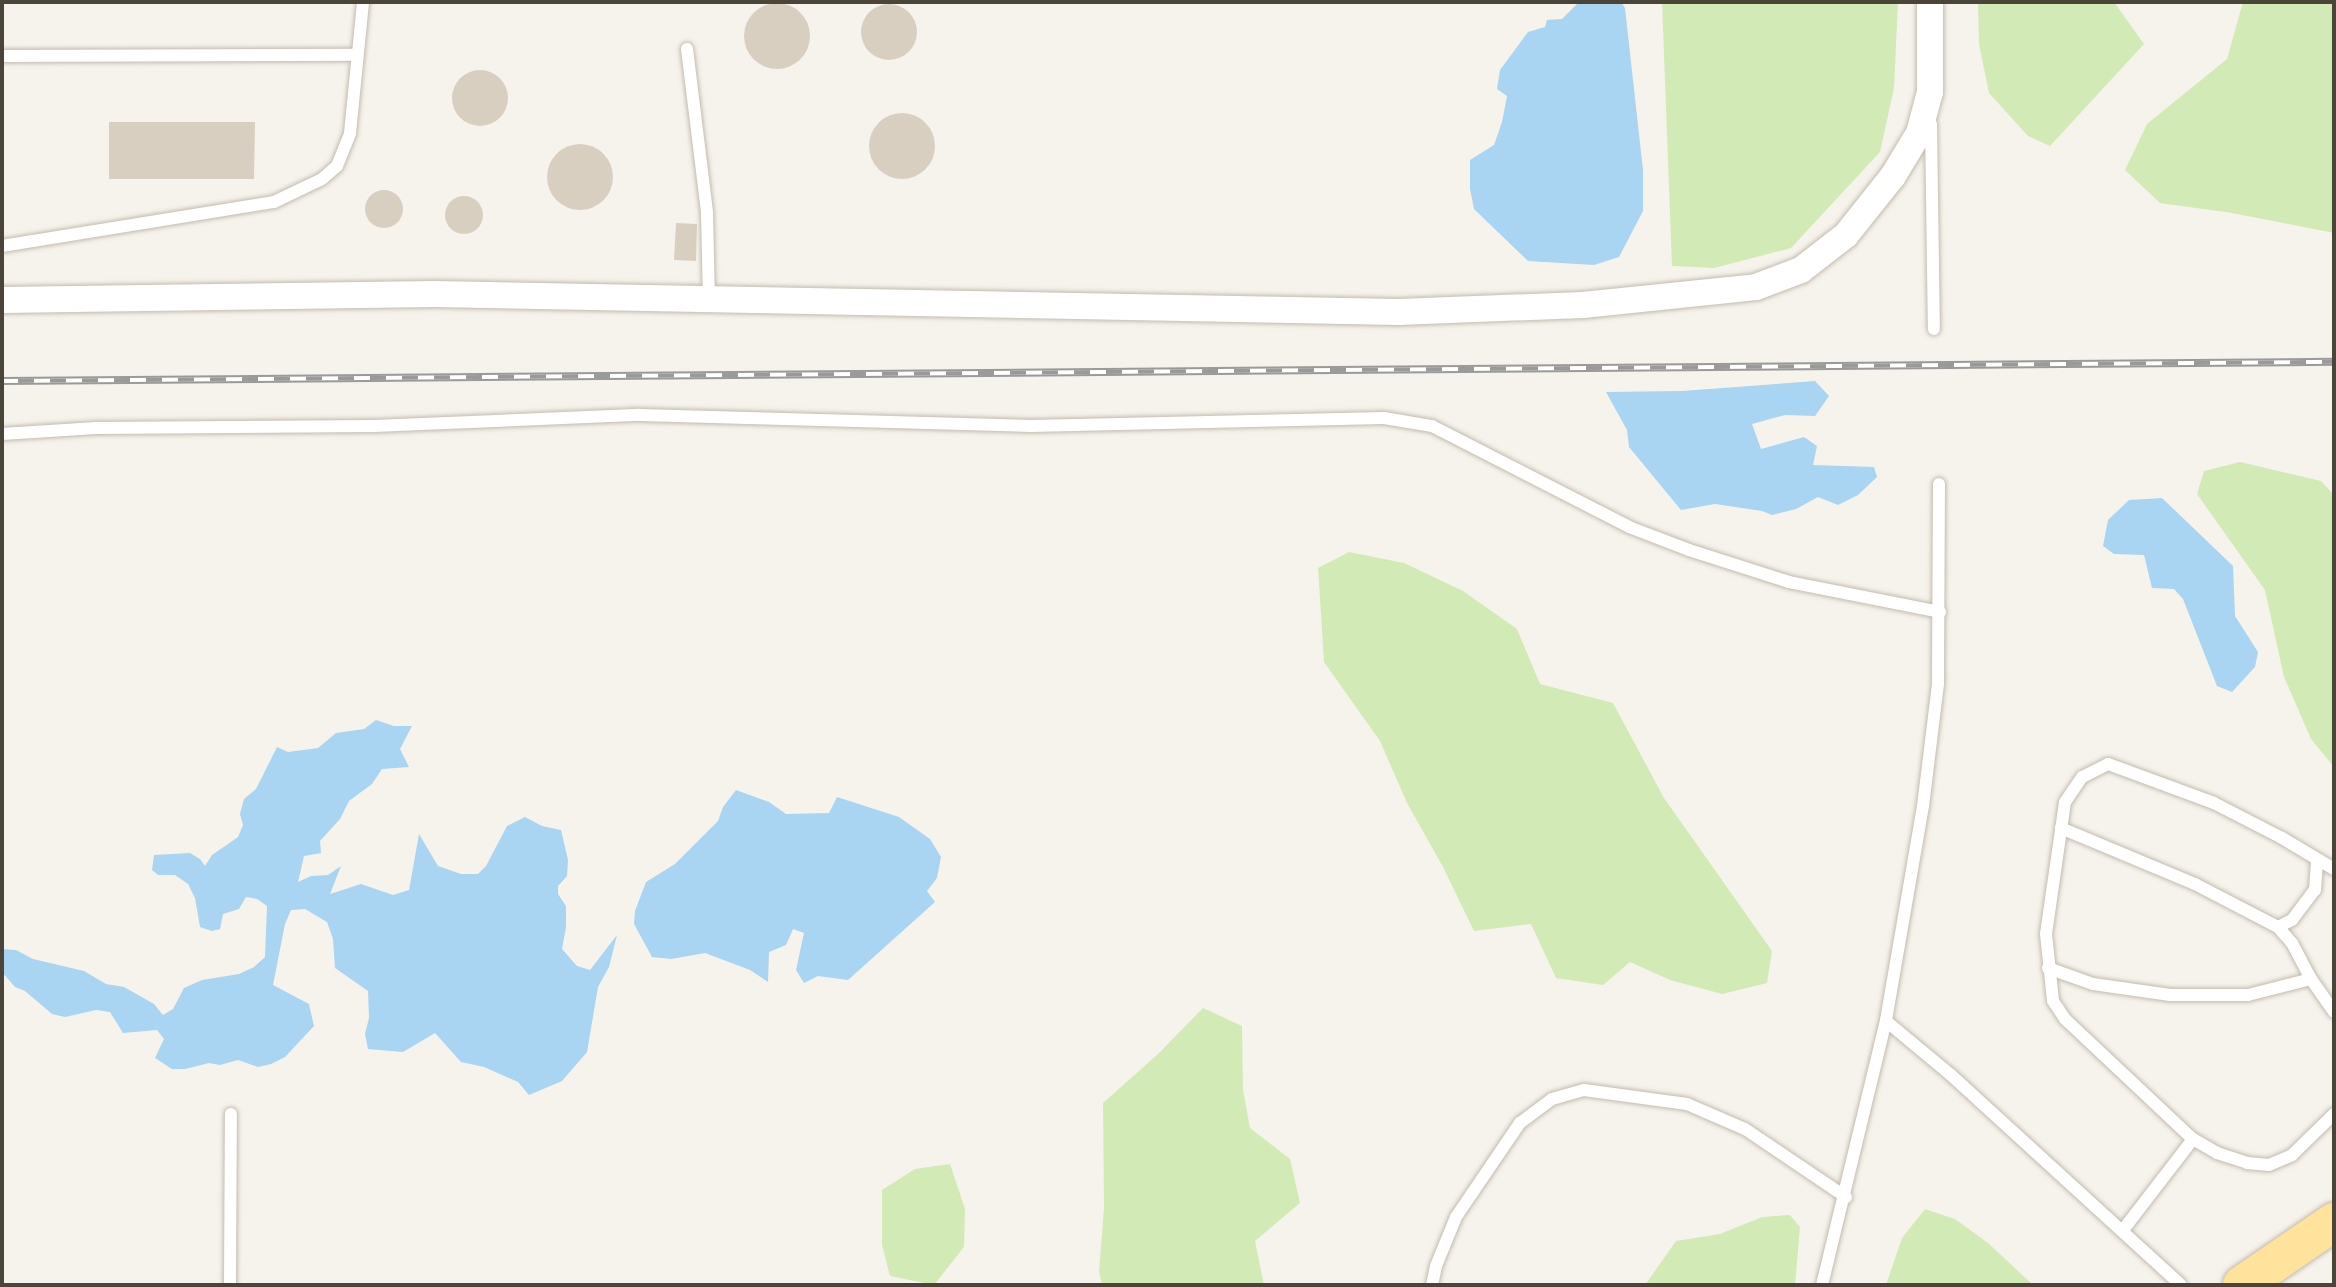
<!DOCTYPE html>
<html>
<head>
<meta charset="utf-8">
<style>
  body { margin:0 }
  #map { position:relative; width:2336px; height:1287px; overflow:hidden; background:#f6f3ec; font-family:"Nunito Sans",sans-serif }
  div>[style] { position:absolute }
  .green>* { inset:0; background:#d2eab5 }
  .water>* { inset:0; background:#a9d4f2 }
  .building>* { inset:0; background:#d8cfc1 }
  .round { border-radius:50% }
  .roads { filter:drop-shadow(0 0 2px #c2bbae) drop-shadow(0 0 2px #c2bbae) }
  .service>* { height:12px; margin:-6px; padding:0 6px; transform-origin:6px; border-radius:6px; background:#fff }
  .minor>* { height:26px; margin:-13px; padding:0 13px; transform-origin:13px; border-radius:13px; background:#fff }
  .primary>* { height:38px; margin:-19px; padding:0 19px; transform-origin:19px; border-radius:19px; background:#ffe39c }
  .rail>* { height:8px; margin-top:-4px; transform-origin:0; background:repeating-linear-gradient(90deg,#fff 0 16px,#9a9a9a 0 32px); box-sizing:border-box; border-block:2px solid #9a9a9a }
  span { translate:-50% -50%; white-space:nowrap; text-align:center; line-height:1.15; -webkit-text-stroke:7px #fff; paint-order:stroke }
  .frame { position:absolute; inset:0; border:4px solid #4b4439; pointer-events:none }
</style>
</head>
<body>
<div id="map">
  <div class="green">
    <div style="clip-path:polygon(1662px 2px,1898px 2px,1894px 88px,1880px 152px,1791px 248px,1714px 268px,1672px 266px)"></div>
    <div style="clip-path:polygon(1978px 2px,2114px 2px,2144px 44px,2050px 146px,2028px 136px,1989px 93px,1979px 44px)"></div>
    <div style="clip-path:polygon(2243px 2px,2334px 2px,2334px 233px,2232px 213px,2160px 203px,2125px 170px,2147px 124px,2227px 59px)"></div>
    <div style="clip-path:polygon(2240px 462px,2321px 481px,2334px 495px,2334px 767px,2311px 739px,2284px 677px,2265px 590px,2197px 494px,2204px 471px)"></div>
    <div style="clip-path:polygon(1349px 552px,1404px 563px,1463px 591px,1517px 629px,1540px 684px,1613px 703px,1664px 798px,1772px 951px,1767px 983px,1722px 994px,1670px 980px,1630px 962px,1603px 985px,1556px 978px,1531px 924px,1474px 931px,1443px 867px,1407px 803px,1380px 741px,1324px 662px,1318px 568px)"></div>
    <div style="clip-path:polygon(1203px 1008px,1242px 1026px,1243px 1090px,1250px 1128px,1290px 1159px,1300px 1203px,1255px 1241px,1264px 1285px,1102px 1285px,1099px 1271px,1104px 1208px,1103px 1103px,1158px 1054px)"></div>
    <div style="clip-path:polygon(950px 1164px,965px 1209px,964px 1247px,934px 1285px,890px 1276px,882px 1245px,882px 1190px,915px 1169px)"></div>
    <div style="clip-path:polygon(1925px 1209px,1955px 1219px,1988px 1243px,2033px 1285px,1886px 1285px,1902px 1238px)"></div>
    <div style="clip-path:polygon(1790px 1215px,1800px 1227px,1795px 1285px,1645px 1285px,1676px 1241px,1720px 1234px,1762px 1217px)"></div>
  </div>
  <div class="water">
    <div style="clip-path:polygon(1579px 2px,1621px 2px,1625px 8px,1643px 170px,1643px 211px,1619px 257px,1594px 265px,1528px 261px,1474px 209px,1470px 189px,1470px 160px,1494px 145px,1502px 122px,1507px 96px,1497px 89px,1500px 70px,1528px 32px,1545px 27px,1547px 20px,1562px 19px)"></div>
    <div style="clip-path:polygon(1815px 381px,1829px 396px,1815px 416px,1785px 415px,1752px 424px,1761px 449px,1804px 437px,1817px 446px,1813px 465px,1874px 467px,1877px 477px,1858px 495px,1838px 505px,1818px 497px,1796px 509px,1772px 515px,1762px 511px,1715px 504px,1681px 510px,1629px 447px,1627px 430px,1606px 392px,1682px 391px)"></div>
    <div style="clip-path:polygon(2162px 498px,2233px 566px,2235px 616px,2258px 652px,2255px 667px,2232px 692px,2217px 686px,2183px 599px,2174px 589px,2152px 588px,2144px 555px,2114px 554px,2103px 546px,2108px 520px,2129px 500px)"></div>
    <div style="clip-path:polygon(376px 720px,394px 726px,412px 726px,400px 749px,409px 767px,382px 769px,372px 784px,349px 801px,340px 819px,320px 841px,321px 853px,304px 856px,298px 882px,311px 876px,328px 875px,341px 866px,330px 894px,361px 884px,393px 895px,409px 890px,419px 834px,438px 866px,461px 874px,478px 874px,486px 866px,507px 826px,525px 817px,542px 826px,561px 830px,568px 860px,567px 876px,558px 886px,558px 894px,566px 906px,566px 927px,562px 949px,577px 966px,590px 970px,617px 935px,609px 967px,598px 987px,587px 1052px,562px 1081px,529px 1095px,518px 1082px,484px 1067px,461px 1062px,435px 1033px,403px 1052px,368px 1049px,365px 1034px,369px 1018px,368px 991px,335px 968px,333px 939px,327px 922px,305px 909px,291px 910px,285px 924px,273px 985px,309px 1004px,314px 1026px,285px 1057px,271px 1064px,258px 1067px,238px 1060px,220px 1065px,209px 1063px,185px 1069px,172px 1069px,155px 1058px,164px 1039px,157px 1030px,123px 1033px,110px 1012px,96px 1010px,65px 1017px,52px 1014px,25px 991px,15px 987px,2px 972px,2px 949px,16px 950px,33px 959px,84px 971px,106px 984px,124px 987px,154px 1004px,163px 1015px,173px 1009px,184px 988px,202px 980px,239px 974px,254px 967px,265px 957px,267px 906px,257px 899px,246px 897px,239px 909px,223px 914px,220px 929px,212px 931px,200px 927px,195px 898px,188px 884px,175px 875px,158px 875px,152px 870px,154px 855px,190px 853px,200px 859px,205px 866px,212px 855px,238px 837px,243px 825px,240px 814px,244px 799px,256px 789px,277px 747px,288px 752px,318px 748px,336px 733px,364px 729px)"></div>
    <div style="clip-path:polygon(736px 790px,769px 802px,786px 814px,829px 813px,837px 797px,899px 817px,930px 839px,941px 857px,937px 878px,927px 891px,935px 902px,848px 980px,818px 976px,804px 983px,796px 970px,804px 933px,793px 929px,786px 945px,769px 952px,768px 982px,750px 970px,705px 953px,671px 959px,652px 957px,634px 924px,635px 911px,646px 882px,675px 864px,718px 821px,723px 807px)"></div>
  </div>
  <div class="building">
    <div class="round" style="left:744px;top:3px;width:66px;height:66px"></div>
    <div class="round" style="left:861px;top:4px;width:56px;height:56px"></div>
    <div class="round" style="left:452px;top:70px;width:56px;height:56px"></div>
    <div class="round" style="left:869px;top:113px;width:66px;height:66px"></div>
    <div style="clip-path:polygon(109px 122px,255px 122px,254px 179px,109px 179px)"></div>
    <div class="round" style="left:547px;top:144px;width:66px;height:66px"></div>
    <div class="round" style="left:365px;top:190px;width:38px;height:38px"></div>
    <div class="round" style="left:445px;top:196px;width:38px;height:38px"></div>
    <div style="clip-path:polygon(676px 223px,697px 224px,696px 261px,674px 260px)"></div>
  </div>
  <div class="roads">
    <div class="service">
      <div style="left:687px;top:49px;width:165px;rotate:83deg"></div>
      <div style="left:707px;top:213px;width:85px;rotate:88.7deg"></div>
      <div style="left:2px;top:56px;width:355px;rotate:-0.2deg"></div>
      <div style="left:1931px;top:124px;width:205px;rotate:89.2deg"></div>
      <div style="left:2px;top:246px;width:276px;rotate:-9.2deg"></div>
      <div style="left:274px;top:202px;width:53px;rotate:-25.6deg"></div>
      <div style="left:322px;top:179px;width:20px;rotate:-41deg"></div>
      <div style="left:337px;top:166px;width:35px;rotate:-68deg"></div>
      <div style="left:350px;top:133px;width:132px;rotate:-84.3deg"></div>
      <div style="left:2px;top:434px;width:94px;rotate:-3.7deg"></div>
      <div style="left:96px;top:428px;width:278px;rotate:-0.4deg"></div>
      <div style="left:374px;top:426px;width:266px;rotate:-2.4deg"></div>
      <div style="left:640px;top:415px;width:391px;rotate:1.6deg"></div>
      <div style="left:1031px;top:426px;width:353px;rotate:-1.3deg"></div>
      <div style="left:1384px;top:418px;width:49px;rotate:9.5deg"></div>
      <div style="left:1432px;top:426px;width:221px;rotate:27.1deg"></div>
      <div style="left:1629px;top:527px;width:64px;rotate:21deg"></div>
      <div style="left:1689px;top:550px;width:105px;rotate:17.7deg"></div>
      <div style="left:1789px;top:582px;width:154px;rotate:11.2deg"></div>
      <div style="left:1939px;top:484px;width:200px;rotate:90.3deg"></div>
      <div style="left:1938px;top:684px;width:123px;rotate:97deg"></div>
      <div style="left:1923px;top:806px;width:218px;rotate:99.8deg"></div>
      <div style="left:1886px;top:1021px;width:85px;rotate:39.7deg"></div>
      <div style="left:1951px;top:1075px;width:311px;rotate:42.4deg"></div>
      <div style="left:2061px;top:828px;width:145px;rotate:22.7deg"></div>
      <div style="left:2195px;top:884px;width:93px;rotate:27.4deg"></div>
      <div style="left:2278px;top:927px;width:21px;rotate:49deg"></div>
      <div style="left:2292px;top:943px;width:41px;rotate:62.2deg"></div>
      <div style="left:2311px;top:979px;width:40px;rotate:55.1deg"></div>
      <div style="left:2334px;top:869px;width:61px;rotate:-149.2deg"></div>
      <div style="left:2282px;top:838px;width:76px;rotate:-152.8deg"></div>
      <div style="left:2214px;top:803px;width:113px;rotate:-159.8deg"></div>
      <div style="left:2108px;top:764px;width:29px;rotate:153deg"></div>
      <div style="left:2082px;top:777px;width:30px;rotate:124deg"></div>
      <div style="left:2065px;top:802px;width:133px;rotate:98.2deg"></div>
      <div style="left:2046px;top:934px;width:67px;rotate:84deg"></div>
      <div style="left:2053px;top:1001px;width:22px;rotate:56deg"></div>
      <div style="left:2065px;top:1019px;width:175px;rotate:43.2deg"></div>
      <div style="left:2193px;top:1139px;width:28px;rotate:30deg"></div>
      <div style="left:2217px;top:1153px;width:32px;rotate:18deg"></div>
      <div style="left:2247px;top:1163px;width:22px;rotate:5deg"></div>
      <div style="left:2269px;top:1165px;width:25px;rotate:-23deg"></div>
      <div style="left:2292px;top:1155px;width:59px;rotate:-44.3deg"></div>
      <div style="left:2278px;top:927px;width:16px;rotate:-27deg"></div>
      <div style="left:2292px;top:920px;width:38px;rotate:-53deg"></div>
      <div style="left:2315px;top:890px;width:30px;rotate:-86deg"></div>
      <div style="left:2048px;top:968px;width:48px;rotate:19.6deg"></div>
      <div style="left:2093px;top:984px;width:78px;rotate:8.1deg"></div>
      <div style="left:2170px;top:995px;width:78px"></div>
      <div style="left:2248px;top:995px;width:65px;rotate:-14.3deg"></div>
      <div style="left:2123px;top:1230px;width:115px;rotate:-52.4deg"></div>
      <div style="left:230px;top:1285px;width:171px;rotate:-89.7deg"></div>
      <div style="left:1432px;top:1285px;width:19px;rotate:-78deg"></div>
      <div style="left:1436px;top:1266px;width:53px;rotate:-67.8deg"></div>
      <div style="left:1456px;top:1217px;width:114px;rotate:-55.8deg"></div>
      <div style="left:1520px;top:1123px;width:40px;rotate:-37deg"></div>
      <div style="left:1552px;top:1099px;width:33px;rotate:-16deg"></div>
      <div style="left:1584px;top:1090px;width:104px;rotate:7.7deg"></div>
      <div style="left:1687px;top:1104px;width:63px;rotate:23.3deg"></div>
      <div style="left:1745px;top:1129px;width:122px;rotate:34deg"></div>
      <div style="left:1822px;top:1285px;width:272px;rotate:-76.4deg"></div>
    </div>
    <div class="minor">
      <div style="left:2px;top:300px;width:432px;rotate:-0.8deg"></div>
      <div style="left:434px;top:294px;width:965px;rotate:1.07deg"></div>
      <div style="left:1399px;top:312px;width:184px;rotate:-2.2deg"></div>
      <div style="left:1583px;top:305px;width:174px;rotate:-5.9deg"></div>
      <div style="left:1756px;top:287px;width:48px;rotate:-20.7deg"></div>
      <div style="left:1801px;top:270px;width:57px;rotate:-37.9deg"></div>
      <div style="left:1846px;top:235px;width:75px;rotate:-51.5deg"></div>
      <div style="left:1893px;top:176px;width:50px;rotate:-58.8deg"></div>
      <div style="left:1919px;top:133px;width:42px;rotate:-75deg"></div>
      <div style="left:1930px;top:92px;width:90px;rotate:-90deg"></div>
    </div>
    <div class="primary">
      <div style="left:2242px;top:1285px;width:112px;rotate:-34.4deg"></div>
    </div>
  </div>
  <div class="rail">
    <div style="left:2px;top:381px;width:2332px;rotate:-0.47deg"></div>
  </div>
  <div class="frame"></div>
</div>
</body>
</html>
